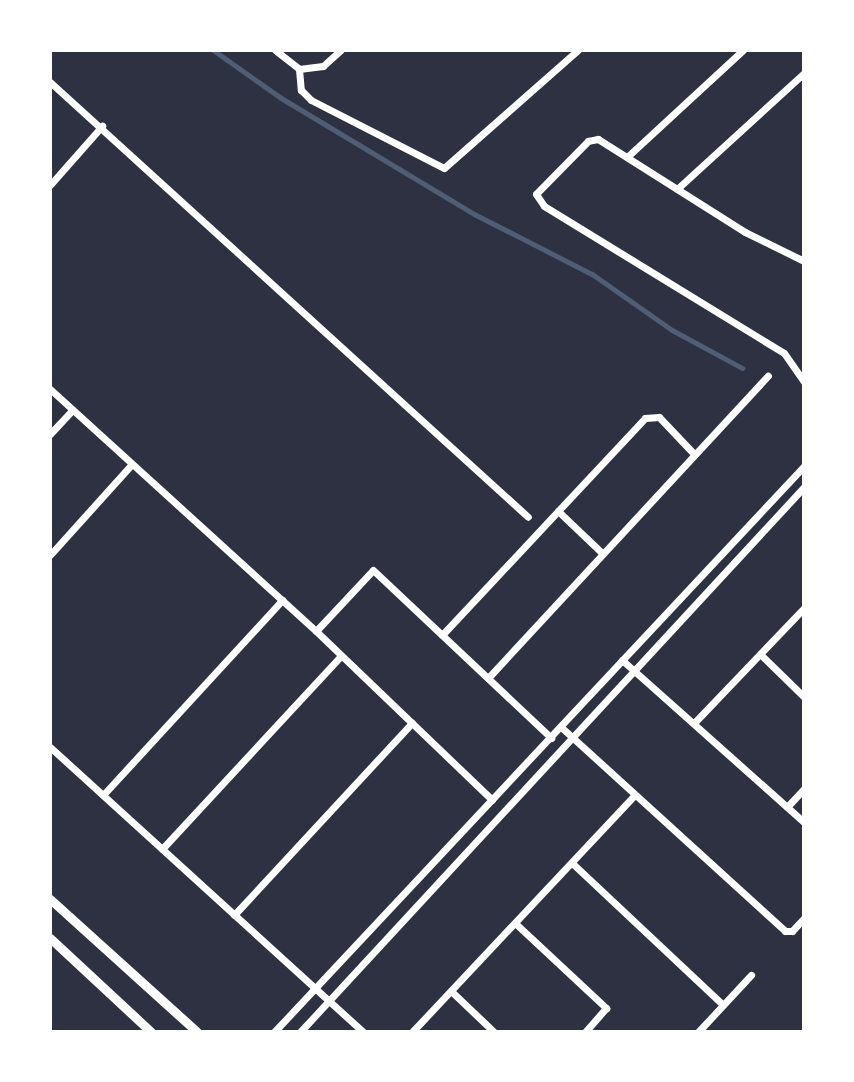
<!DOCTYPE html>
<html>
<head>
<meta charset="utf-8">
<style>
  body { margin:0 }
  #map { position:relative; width:854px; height:1082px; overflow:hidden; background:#2d3142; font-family:Cabin,sans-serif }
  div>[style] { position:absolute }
  .stream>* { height:5px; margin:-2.5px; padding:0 2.5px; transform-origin:2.5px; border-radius:2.5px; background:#4f5d75 }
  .minor>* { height:7px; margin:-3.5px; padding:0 3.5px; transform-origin:3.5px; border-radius:3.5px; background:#fff }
  .tertiary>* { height:9px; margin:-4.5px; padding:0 4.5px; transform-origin:4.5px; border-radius:4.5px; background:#fff }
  span { translate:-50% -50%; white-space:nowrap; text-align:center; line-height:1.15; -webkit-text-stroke:8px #fff; paint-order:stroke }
  .frame { position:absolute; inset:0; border:52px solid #fff; pointer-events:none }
</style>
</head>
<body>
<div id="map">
  <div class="stream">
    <div style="left:213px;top:50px;width:83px;rotate:35.2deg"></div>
    <div style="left:281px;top:98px;width:225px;rotate:31deg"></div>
    <div style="left:474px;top:214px;width:132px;rotate:27deg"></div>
    <div style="left:592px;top:274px;width:98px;rotate:35deg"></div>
    <div style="left:672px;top:330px;width:80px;rotate:28.5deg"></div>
  </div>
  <div class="minor">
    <div style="left:275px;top:50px;width:31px;rotate:38deg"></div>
    <div style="left:299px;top:69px;width:24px;rotate:-7deg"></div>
    <div style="left:323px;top:66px;width:24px;rotate:-42deg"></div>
    <div style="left:299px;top:69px;width:21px;rotate:85deg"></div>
    <div style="left:301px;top:90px;width:14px;rotate:45deg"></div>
    <div style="left:311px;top:100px;width:149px;rotate:27.1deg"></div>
    <div style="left:444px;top:168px;width:179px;rotate:-41.4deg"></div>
    <div style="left:50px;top:82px;width:646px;rotate:42.3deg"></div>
    <div style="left:627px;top:157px;width:158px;rotate:-42.7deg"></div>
    <div style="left:50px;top:185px;width:79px;rotate:-48.6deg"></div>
    <div style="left:677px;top:189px;width:172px;rotate:-42.4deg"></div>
    <div style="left:804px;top:261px;width:66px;rotate:-153.8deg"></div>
    <div style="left:745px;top:232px;width:174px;rotate:-147.7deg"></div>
    <div style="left:598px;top:139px;width:10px;rotate:169deg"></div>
    <div style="left:588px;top:141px;width:74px;rotate:134.5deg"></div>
    <div style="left:536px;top:194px;width:14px;rotate:56deg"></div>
    <div style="left:544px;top:206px;width:281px;rotate:31.5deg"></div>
    <div style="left:784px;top:353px;width:35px;rotate:55deg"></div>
    <div style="left:50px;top:389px;width:360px;rotate:42.3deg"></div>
    <div style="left:316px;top:631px;width:244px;rotate:43.8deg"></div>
    <div style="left:50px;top:434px;width:33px;rotate:-47deg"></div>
    <div style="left:558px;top:511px;width:62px;rotate:43.7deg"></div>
    <div style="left:50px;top:555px;width:122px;rotate:-48deg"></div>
    <div style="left:316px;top:631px;width:83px;rotate:-46.9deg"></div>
    <div style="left:373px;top:570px;width:245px;rotate:43.3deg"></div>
    <div style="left:442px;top:635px;width:297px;rotate:-46.9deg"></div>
    <div style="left:645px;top:418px;width:14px;rotate:-4deg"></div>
    <div style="left:659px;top:417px;width:52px;rotate:46.5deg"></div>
    <div style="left:760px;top:654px;width:62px;rotate:44.3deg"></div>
    <div style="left:622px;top:660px;width:244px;rotate:41.7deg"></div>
    <div style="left:488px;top:678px;width:412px;rotate:-47.2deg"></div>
    <div style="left:694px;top:723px;width:159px;rotate:-46.3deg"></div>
    <div style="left:561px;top:727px;width:303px;rotate:42.3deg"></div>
    <div style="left:785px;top:931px;width:7px"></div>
    <div style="left:792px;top:931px;width:18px;rotate:-47deg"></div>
    <div style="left:50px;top:747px;width:423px;rotate:42.3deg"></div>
    <div style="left:103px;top:795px;width:265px;rotate:-47.4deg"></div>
    <div style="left:787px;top:807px;width:25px;rotate:-47deg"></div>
    <div style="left:162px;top:849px;width:263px;rotate:-47.2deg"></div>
    <div style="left:572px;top:863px;width:207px;rotate:43.2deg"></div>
    <div style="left:234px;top:915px;width:262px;rotate:-47.2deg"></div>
    <div style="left:515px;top:923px;width:125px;rotate:43deg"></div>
    <div style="left:606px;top:1008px;width:32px;rotate:131deg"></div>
    <div style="left:451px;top:991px;width:59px;rotate:43.6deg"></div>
    <div style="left:274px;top:1032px;width:775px;rotate:-46.88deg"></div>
    <div style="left:300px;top:1032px;width:742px;rotate:-47.24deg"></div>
    <div style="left:412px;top:1032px;width:323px;rotate:-46.8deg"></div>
    <div style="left:698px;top:1032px;width:78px;rotate:-47.1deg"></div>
  </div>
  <div class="tertiary">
    <div style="left:50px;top:899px;width:198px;rotate:42.1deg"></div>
    <div style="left:50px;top:938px;width:138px;rotate:42.9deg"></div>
  </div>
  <div class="frame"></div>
</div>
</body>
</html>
